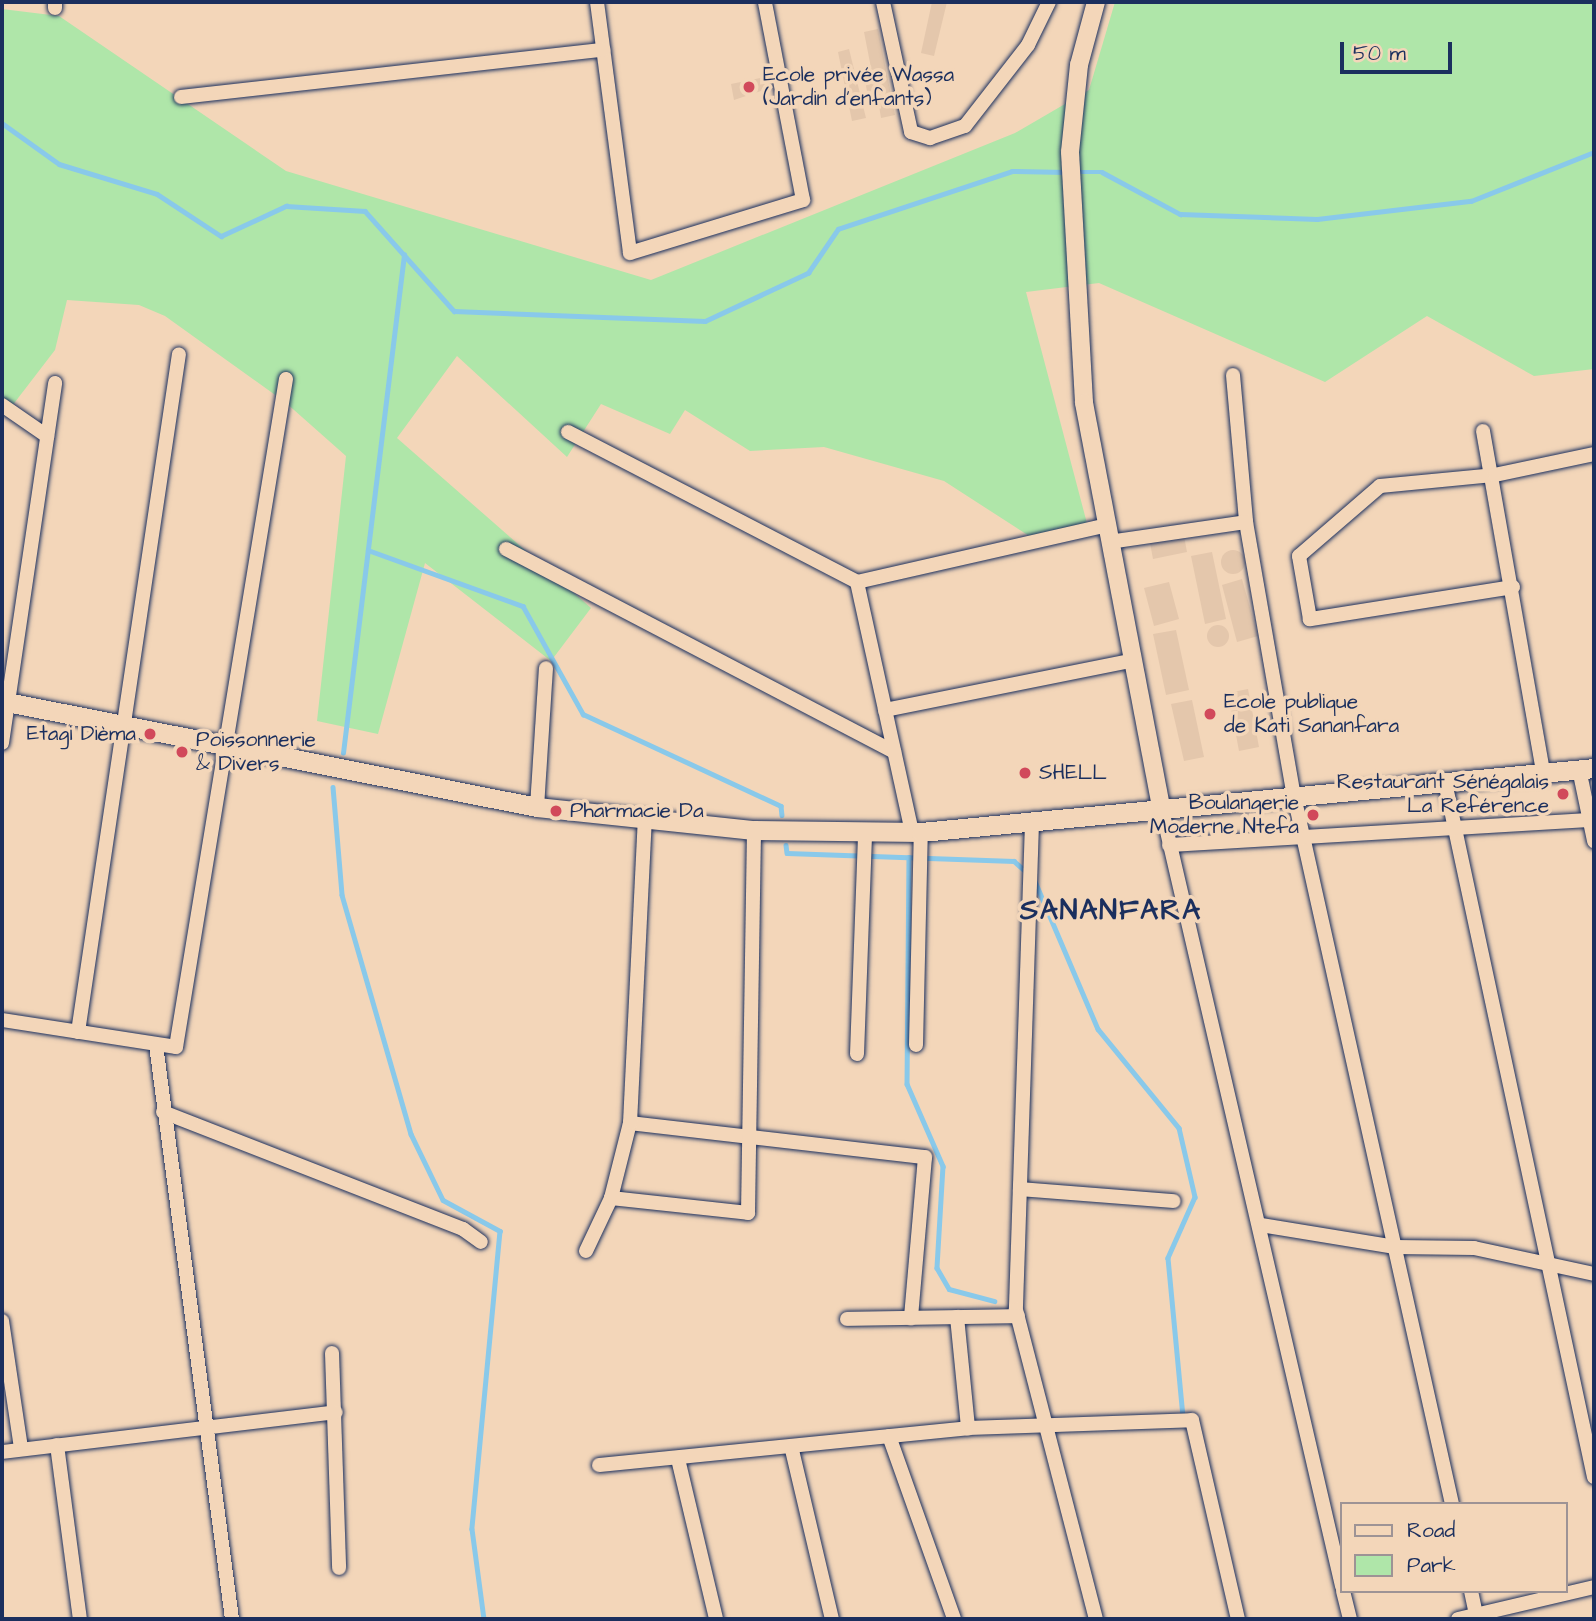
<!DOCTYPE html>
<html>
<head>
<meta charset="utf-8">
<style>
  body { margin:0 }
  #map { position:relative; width:1596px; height:1621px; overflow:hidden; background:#f3d6b9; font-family:"Architects Daughter",sans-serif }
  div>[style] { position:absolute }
  .built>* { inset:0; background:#e4c7ac }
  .round { border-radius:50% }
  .green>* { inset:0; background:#afe6a9 }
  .stream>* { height:4.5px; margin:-2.25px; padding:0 2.25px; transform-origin:2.25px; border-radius:2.25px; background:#89c9ea }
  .roads { filter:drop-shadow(0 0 2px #1b2f5e) drop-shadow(0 0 2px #1b2f5e) }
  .minor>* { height:14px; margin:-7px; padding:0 7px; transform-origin:7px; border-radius:7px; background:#f3d6b9 }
  .tertiary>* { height:18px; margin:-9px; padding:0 9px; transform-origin:9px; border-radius:9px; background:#f3d6b9 }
  .secondary>* { height:19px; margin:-9.5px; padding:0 9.5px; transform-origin:9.5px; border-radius:9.5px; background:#f3d6b9 }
  .dots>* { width:19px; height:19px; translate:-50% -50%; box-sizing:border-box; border:4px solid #f3d6b9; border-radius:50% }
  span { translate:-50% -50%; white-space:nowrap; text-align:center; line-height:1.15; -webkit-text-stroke:7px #f3d6b9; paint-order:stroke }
  .poi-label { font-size:21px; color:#1b2f5e }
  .left { translate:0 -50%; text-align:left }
  .right { translate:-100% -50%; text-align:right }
  .district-label { font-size:28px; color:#1b2f5e; font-weight:700; letter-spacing:2px }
  .frame { position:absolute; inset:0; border:4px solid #1b2f5e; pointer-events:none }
  .legend { position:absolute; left:1340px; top:1502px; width:228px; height:91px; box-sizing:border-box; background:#f3d6b9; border:2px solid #9d9395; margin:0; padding:9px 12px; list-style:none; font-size:21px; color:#1b2f5e }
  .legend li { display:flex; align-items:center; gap:14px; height:35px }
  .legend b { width:35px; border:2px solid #9d9395 }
  .scale { position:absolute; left:1340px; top:42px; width:112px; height:32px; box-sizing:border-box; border:4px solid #1b2f5e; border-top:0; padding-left:9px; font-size:21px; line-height:24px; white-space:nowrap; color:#1b2f5e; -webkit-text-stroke:5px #f3d6b9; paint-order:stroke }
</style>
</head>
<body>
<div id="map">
  <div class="built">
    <div style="clip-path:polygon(932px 2px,947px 2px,934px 56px,921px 53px)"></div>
    <div style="clip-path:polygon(878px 29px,895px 115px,881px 118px,879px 106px,870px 107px,863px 70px,871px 68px,864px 32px)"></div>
    <div style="clip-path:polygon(849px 49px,866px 118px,852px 121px,838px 52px)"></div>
    <div style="clip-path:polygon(765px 77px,767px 89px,734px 100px,731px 84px)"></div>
    <div style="clip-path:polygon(1184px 536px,1187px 552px,1153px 559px,1150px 543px)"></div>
    <div class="round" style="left:1221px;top:550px;width:24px;height:24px"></div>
    <div style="clip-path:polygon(1212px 552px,1226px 619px,1205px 624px,1191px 556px)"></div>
    <div style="clip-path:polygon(1242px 579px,1258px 636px,1237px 642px,1222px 585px)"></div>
    <div style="clip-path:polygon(1169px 582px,1179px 619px,1154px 626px,1144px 588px)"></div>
    <div class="round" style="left:1207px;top:625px;width:22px;height:22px"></div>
    <div style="clip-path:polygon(1176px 630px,1189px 690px,1166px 695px,1153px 634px)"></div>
    <div style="clip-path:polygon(1248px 689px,1259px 747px,1239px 751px,1228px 693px)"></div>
    <div style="clip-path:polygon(1192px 700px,1204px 757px,1184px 761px,1171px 704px)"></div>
  </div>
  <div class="green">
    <div style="clip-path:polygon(1115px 2px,1594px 2px,1594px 369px,1534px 376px,1427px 316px,1325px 382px,1099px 283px,1026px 292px,1089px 531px,1040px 543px,944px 481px,824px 447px,750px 451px,685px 410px,670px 434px,601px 404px,567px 457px,457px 356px,397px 438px,591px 608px,551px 661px,425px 563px,378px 734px,317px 721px,346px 456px,285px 402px,165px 316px,139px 305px,67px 300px,55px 350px,2px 419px,2px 9px,59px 16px,286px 171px,651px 280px,1015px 133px,1089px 90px)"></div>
  </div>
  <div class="stream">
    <div style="left:2px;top:123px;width:70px;rotate:35.7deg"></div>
    <div style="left:59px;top:164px;width:102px;rotate:17deg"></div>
    <div style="left:157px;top:194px;width:77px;rotate:33.3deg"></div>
    <div style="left:221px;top:236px;width:72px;rotate:-24.8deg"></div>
    <div style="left:286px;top:206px;width:79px;rotate:3.6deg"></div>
    <div style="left:365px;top:211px;width:134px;rotate:48.3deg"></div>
    <div style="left:454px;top:311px;width:251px;rotate:2.3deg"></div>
    <div style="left:705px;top:321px;width:114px;rotate:-25deg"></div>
    <div style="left:808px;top:273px;width:53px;rotate:-55.7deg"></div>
    <div style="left:838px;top:229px;width:183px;rotate:-18.4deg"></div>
    <div style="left:1012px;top:171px;width:54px;rotate:1.1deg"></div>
    <div style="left:1074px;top:172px;width:28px"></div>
    <div style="left:1102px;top:172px;width:89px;rotate:28.3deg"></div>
    <div style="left:1180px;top:214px;width:137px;rotate:2.1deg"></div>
    <div style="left:1317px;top:219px;width:155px;rotate:-6.7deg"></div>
    <div style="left:1471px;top:201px;width:132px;rotate:-21.7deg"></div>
    <div style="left:368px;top:550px;width:165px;rotate:19.9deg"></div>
    <div style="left:523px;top:606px;width:124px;rotate:60.9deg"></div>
    <div style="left:583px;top:714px;width:218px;rotate:24.9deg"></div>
    <div style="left:781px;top:806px;width:9px;rotate:84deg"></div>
    <div style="left:343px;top:753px;width:502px;rotate:-83.02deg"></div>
    <div style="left:333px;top:787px;width:108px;rotate:85.2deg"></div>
    <div style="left:342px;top:895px;width:249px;rotate:73.9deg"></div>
    <div style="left:411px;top:1134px;width:73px;rotate:64.1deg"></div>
    <div style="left:443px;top:1200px;width:65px;rotate:28.5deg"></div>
    <div style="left:500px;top:1231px;width:299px;rotate:95.4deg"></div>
    <div style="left:472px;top:1529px;width:91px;rotate:82.4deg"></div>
    <div style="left:786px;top:845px;width:8px;rotate:83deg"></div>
    <div style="left:787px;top:853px;width:227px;rotate:2deg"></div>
    <div style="left:1014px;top:861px;width:18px;rotate:41deg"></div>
    <div style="left:909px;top:857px;width:227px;rotate:90.5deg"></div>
    <div style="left:907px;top:1084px;width:90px;rotate:66.3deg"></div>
    <div style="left:943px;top:1166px;width:102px;rotate:93.4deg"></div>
    <div style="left:937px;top:1268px;width:24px;rotate:60deg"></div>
    <div style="left:949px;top:1289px;width:47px;rotate:14.9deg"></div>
    <div style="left:1034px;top:879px;width:163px;rotate:66.9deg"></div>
    <div style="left:1098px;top:1029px;width:128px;rotate:50.7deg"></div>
    <div style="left:1179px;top:1128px;width:71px;rotate:76.9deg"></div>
    <div style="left:1195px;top:1197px;width:67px;rotate:113.9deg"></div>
    <div style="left:1168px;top:1258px;width:161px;rotate:84.6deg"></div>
  </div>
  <div class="roads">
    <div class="minor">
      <div style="left:597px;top:2px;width:253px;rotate:82.5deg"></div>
      <div style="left:630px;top:253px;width:181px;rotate:-17deg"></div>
      <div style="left:803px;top:200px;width:202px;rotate:-100.9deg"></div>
      <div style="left:883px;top:2px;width:133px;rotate:77.8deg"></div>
      <div style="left:911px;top:132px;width:20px;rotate:18deg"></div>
      <div style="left:930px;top:138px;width:37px;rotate:-19deg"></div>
      <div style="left:965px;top:126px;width:103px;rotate:-52.1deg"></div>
      <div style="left:1028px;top:45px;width:48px;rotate:-64deg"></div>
      <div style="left:55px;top:8px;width:6px;rotate:-90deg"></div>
      <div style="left:181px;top:97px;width:425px;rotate:-6.4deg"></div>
      <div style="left:1233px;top:375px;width:148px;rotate:84.9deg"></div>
      <div style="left:1246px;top:522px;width:278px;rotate:80.1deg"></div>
      <div style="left:1294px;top:796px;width:725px;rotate:77.42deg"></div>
      <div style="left:2px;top:405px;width:55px;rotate:34.6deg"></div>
      <div style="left:1483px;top:431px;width:346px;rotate:80deg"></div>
      <div style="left:568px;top:432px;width:326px;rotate:27.4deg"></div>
      <div style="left:857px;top:582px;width:253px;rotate:-12.8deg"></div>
      <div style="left:1109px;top:542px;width:138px;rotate:-8.3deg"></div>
      <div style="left:506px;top:549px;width:438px;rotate:27.6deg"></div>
      <div style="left:857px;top:582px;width:256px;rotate:77.6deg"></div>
      <div style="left:1513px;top:587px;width:206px;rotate:171deg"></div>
      <div style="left:1310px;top:619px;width:64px;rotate:-99.9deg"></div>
      <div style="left:1299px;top:556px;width:107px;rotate:-40.8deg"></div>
      <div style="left:1380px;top:486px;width:116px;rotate:-5.5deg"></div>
      <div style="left:1495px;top:475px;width:101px;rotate:-12deg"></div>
      <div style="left:885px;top:710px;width:251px;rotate:-11.3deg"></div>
      <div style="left:2px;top:743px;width:364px;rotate:-81.6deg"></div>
      <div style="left:1579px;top:769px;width:74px;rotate:78.2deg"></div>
      <div style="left:1445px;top:782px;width:711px;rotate:77.9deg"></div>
      <div style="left:537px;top:807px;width:139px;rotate:-86.3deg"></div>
      <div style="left:1162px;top:810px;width:797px;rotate:76.94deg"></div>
      <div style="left:1032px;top:823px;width:487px;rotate:91.9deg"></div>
      <div style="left:1016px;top:1310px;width:319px;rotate:75.5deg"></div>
      <div style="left:1169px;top:845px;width:426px;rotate:-3.4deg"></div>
      <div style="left:2px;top:1020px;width:176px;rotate:8.8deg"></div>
      <div style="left:176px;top:1047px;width:677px;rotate:-80.65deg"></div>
      <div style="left:78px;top:1032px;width:685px;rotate:-81.53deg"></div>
      <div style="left:156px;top:1045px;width:579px;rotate:82.46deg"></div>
      <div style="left:916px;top:1045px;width:213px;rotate:-88.7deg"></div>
      <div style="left:857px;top:1054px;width:223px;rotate:-87.9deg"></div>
      <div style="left:163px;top:1112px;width:322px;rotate:21.3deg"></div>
      <div style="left:463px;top:1229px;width:22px;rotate:36deg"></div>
      <div style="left:630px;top:1123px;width:297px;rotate:6.6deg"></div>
      <div style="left:925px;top:1157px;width:162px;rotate:95deg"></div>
      <div style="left:1020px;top:1189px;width:154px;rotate:4.5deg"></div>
      <div style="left:611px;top:1198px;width:138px;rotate:6.2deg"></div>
      <div style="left:748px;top:1213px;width:383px;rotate:-89.1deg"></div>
      <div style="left:1261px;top:1225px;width:136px;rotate:9.3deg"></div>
      <div style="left:1395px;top:1247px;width:79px;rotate:0.7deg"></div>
      <div style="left:1474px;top:1248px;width:123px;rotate:12.2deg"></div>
      <div style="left:586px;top:1251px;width:59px;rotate:-64.7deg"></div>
      <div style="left:611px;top:1198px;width:77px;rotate:-75.8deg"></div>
      <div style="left:630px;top:1123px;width:302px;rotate:-87.2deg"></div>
      <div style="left:957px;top:1317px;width:112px;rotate:84.3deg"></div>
      <div style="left:847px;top:1319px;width:171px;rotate:-1deg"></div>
      <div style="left:2px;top:1321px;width:128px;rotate:81.5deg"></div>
      <div style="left:332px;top:1353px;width:215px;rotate:88.1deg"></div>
      <div style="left:889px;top:1436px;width:194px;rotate:70.4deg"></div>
      <div style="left:57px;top:1445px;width:176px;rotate:82.5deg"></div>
      <div style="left:792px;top:1450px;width:174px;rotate:76.7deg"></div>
      <div style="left:2px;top:1452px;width:336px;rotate:-6.8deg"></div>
      <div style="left:678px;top:1459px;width:164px;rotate:76.6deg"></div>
      <div style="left:599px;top:1465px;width:371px;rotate:-5.7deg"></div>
      <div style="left:968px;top:1428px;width:224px;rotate:-2deg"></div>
      <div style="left:1192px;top:1420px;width:204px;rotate:77deg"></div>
      <div style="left:1343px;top:1591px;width:29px;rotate:76deg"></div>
      <div style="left:1471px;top:1591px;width:29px;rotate:78deg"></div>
      <div style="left:1458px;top:1619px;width:140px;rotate:-13.2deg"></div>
    </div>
    <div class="tertiary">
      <div style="left:1096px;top:2px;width:65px;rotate:105.1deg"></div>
      <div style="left:1079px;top:65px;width:87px;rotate:95.9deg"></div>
      <div style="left:1070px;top:152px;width:251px;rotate:86.8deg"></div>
      <div style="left:1084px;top:403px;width:414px;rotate:79.2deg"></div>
    </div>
    <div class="secondary">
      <div style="left:2px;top:701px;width:545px;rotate:11.21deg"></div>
      <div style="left:537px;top:807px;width:218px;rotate:6.1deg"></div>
      <div style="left:754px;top:830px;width:167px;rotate:0.7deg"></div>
      <div style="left:921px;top:832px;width:676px;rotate:-5.43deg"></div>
    </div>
  </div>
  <div class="dots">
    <div style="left:749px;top:87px;background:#d1495b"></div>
    <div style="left:1210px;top:714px;background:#d1495b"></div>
    <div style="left:150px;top:734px;background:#d1495b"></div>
    <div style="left:182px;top:752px;background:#d1495b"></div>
    <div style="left:1025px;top:773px;background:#d1495b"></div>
    <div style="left:1563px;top:794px;background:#d1495b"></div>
    <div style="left:556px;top:811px;background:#d1495b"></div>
    <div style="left:1313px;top:815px;background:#d1495b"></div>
  </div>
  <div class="poi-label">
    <span class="left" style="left:763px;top:87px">Ecole privée Wassa<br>(Jardin d'enfants)</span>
    <span class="left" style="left:1224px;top:714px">Ecole publique<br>de Kati Sananfara</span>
    <span class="right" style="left:136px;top:734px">Etagi Dièma</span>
    <span class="left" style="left:196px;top:752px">Poissonnerie<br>&amp; Divers</span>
    <span class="left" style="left:1039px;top:773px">SHELL</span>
    <span class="right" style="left:1549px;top:794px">Restaurant Sénégalais<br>La Reférence</span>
    <span class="right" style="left:1299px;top:815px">Boulangerie<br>Moderne Ntefa</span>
    <span class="left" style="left:570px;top:811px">Pharmacie Da</span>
  </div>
  <div class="district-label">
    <span style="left:1111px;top:911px">SANANFARA</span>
  </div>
  <div class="frame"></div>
  <ul class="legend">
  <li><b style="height:9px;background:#f3d6b9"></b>Road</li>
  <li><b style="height:19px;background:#afe6a9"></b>Park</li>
  </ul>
  <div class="scale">50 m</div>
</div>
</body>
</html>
